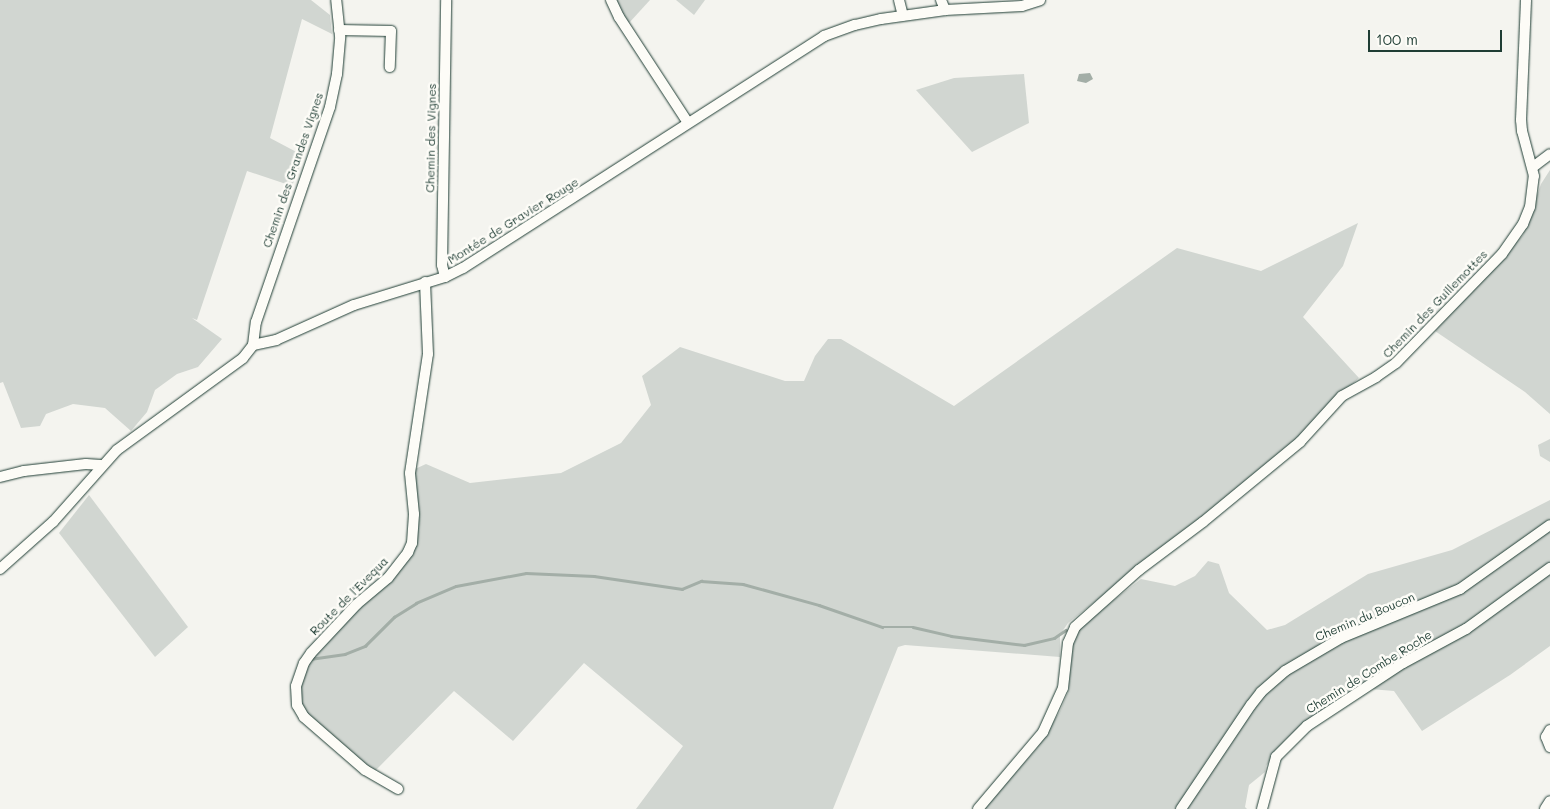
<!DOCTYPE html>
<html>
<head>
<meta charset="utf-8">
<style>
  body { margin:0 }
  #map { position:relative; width:1550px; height:809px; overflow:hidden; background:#f4f4ef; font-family:Mali,sans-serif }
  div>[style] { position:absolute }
  .green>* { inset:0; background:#d1d6d1 }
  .water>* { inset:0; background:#a3aea7 }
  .stream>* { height:2.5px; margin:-1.25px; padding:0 1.25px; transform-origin:1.25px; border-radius:1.25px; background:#a3aea7 }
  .roads { filter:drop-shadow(0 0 1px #1f3d34) drop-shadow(0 0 1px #1f3d34) }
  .street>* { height:10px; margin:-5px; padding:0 5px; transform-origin:5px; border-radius:5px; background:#fdfcf7 }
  span { translate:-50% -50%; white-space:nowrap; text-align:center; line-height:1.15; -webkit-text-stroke:5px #fdfcf7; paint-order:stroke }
  .street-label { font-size:12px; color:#1f3d34 }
  .scale { position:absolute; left:1368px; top:30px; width:134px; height:22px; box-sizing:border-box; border:2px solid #1f3d34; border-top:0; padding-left:6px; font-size:15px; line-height:18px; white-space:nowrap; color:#1f3d34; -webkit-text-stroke:4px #fdfcf7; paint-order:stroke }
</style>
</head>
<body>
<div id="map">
  <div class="green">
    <div style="clip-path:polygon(0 0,311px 0,330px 15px,332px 34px,302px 19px,270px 138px,304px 156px,292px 186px,247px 171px,197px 320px,192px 318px,222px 339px,198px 367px,177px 374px,155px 390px,147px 412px,131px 431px,105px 408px,73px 404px,46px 414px,40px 426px,21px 428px,3px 382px,0 383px)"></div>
    <div style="clip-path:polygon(614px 0,650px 0,629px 23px)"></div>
    <div style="clip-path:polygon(676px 0,705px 0,694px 15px)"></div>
    <div style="clip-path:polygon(1024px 74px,1029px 123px,972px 152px,916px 90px,954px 78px)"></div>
    <div style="clip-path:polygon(1550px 170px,1550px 414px,1525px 392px,1435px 331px,1523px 235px,1541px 184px)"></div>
    <div style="clip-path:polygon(1358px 223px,1343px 266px,1303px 317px,1359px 378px,1325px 408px,1297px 441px,1068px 623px,1060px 635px,1060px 657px,905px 645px,898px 647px,833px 809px,636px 809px,683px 746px,584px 663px,513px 741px,454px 691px,375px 771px,341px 746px,303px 710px,299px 684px,312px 658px,411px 553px,415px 469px,426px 464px,470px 483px,561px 473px,621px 443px,651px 405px,642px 376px,680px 347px,785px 381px,804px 381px,815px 356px,828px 339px,841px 339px,954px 406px,1177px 248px,1261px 271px)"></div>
    <div style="clip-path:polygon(1550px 439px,1550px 462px,1540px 456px,1538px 445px)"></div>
    <div style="clip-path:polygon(89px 495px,188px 627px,155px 657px,59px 533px)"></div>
    <div style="clip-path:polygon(1550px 500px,1550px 646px,1510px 675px,1422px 731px,1394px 691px,1370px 689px,1365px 684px,1331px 704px,1304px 723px,1285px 740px,1266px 766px,1265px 772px,1249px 785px,1245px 807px,1247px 809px,984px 809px,1037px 748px,1060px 711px,1068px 692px,1071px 647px,1080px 626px,1141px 579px,1175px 586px,1195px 576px,1208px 561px,1219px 564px,1229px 593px,1267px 630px,1285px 625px,1368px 574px,1452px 550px)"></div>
  </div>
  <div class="water">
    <div style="clip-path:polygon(1090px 73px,1093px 79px,1086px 83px,1077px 81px,1079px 74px)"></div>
  </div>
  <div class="stream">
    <div style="left:310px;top:659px;width:35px;rotate:-8deg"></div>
    <div style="left:345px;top:654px;width:22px;rotate:-22deg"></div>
    <div style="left:365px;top:646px;width:41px;rotate:-45deg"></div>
    <div style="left:394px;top:617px;width:26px;rotate:-32deg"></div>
    <div style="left:416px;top:603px;width:43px;rotate:-23deg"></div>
    <div style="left:456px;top:586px;width:71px;rotate:-10.5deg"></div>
    <div style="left:526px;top:573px;width:68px;rotate:2.5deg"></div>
    <div style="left:594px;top:576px;width:89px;rotate:8.4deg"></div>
    <div style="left:682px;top:589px;width:21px;rotate:-23deg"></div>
    <div style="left:701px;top:581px;width:42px;rotate:4.1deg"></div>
    <div style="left:743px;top:584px;width:79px;rotate:15.4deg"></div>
    <div style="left:819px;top:605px;width:67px;rotate:19.2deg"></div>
    <div style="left:882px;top:627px;width:31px"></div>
    <div style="left:913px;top:627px;width:39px;rotate:13deg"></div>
    <div style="left:951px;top:636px;width:74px;rotate:7deg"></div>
    <div style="left:1024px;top:645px;width:31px;rotate:-13deg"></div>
    <div style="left:1054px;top:638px;width:14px;rotate:-34deg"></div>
  </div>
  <div class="roads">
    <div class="street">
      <div style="left:611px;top:0;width:19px;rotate:65deg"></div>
      <div style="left:619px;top:17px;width:126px;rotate:56.9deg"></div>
      <div style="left:899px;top:0;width:16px;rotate:76deg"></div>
      <div style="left:941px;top:0;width:11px;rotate:68deg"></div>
      <div style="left:339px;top:30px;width:52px;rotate:1.1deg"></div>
      <div style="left:391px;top:31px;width:36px;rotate:92deg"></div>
      <div style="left:1533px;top:167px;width:21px;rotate:-37deg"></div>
      <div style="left:445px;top:277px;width:12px;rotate:-104deg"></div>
      <div style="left:442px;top:265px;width:265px;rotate:-89.1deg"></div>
      <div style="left:253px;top:345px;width:23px;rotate:-83deg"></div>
      <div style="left:256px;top:322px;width:227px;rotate:-71deg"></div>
      <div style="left:330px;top:107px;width:34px;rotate:-78deg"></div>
      <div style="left:337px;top:74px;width:38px;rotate:-85deg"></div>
      <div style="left:340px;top:36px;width:36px;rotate:-96deg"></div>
      <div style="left:0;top:477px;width:25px;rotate:-14deg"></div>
      <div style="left:24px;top:471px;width:62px;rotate:-6.4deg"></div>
      <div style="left:86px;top:464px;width:15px;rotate:4deg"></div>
      <div style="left:0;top:569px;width:71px;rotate:-41.6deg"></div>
      <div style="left:53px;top:522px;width:96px;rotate:-48.4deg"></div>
      <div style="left:117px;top:450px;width:156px;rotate:-36.1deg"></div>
      <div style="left:243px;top:358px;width:16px;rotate:-52deg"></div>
      <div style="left:253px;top:345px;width:24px;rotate:-12deg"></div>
      <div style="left:276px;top:340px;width:85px;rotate:-24.2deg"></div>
      <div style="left:354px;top:305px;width:95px;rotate:-17.1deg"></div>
      <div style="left:445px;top:277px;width:20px;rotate:-27deg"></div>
      <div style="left:463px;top:268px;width:429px;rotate:-32.7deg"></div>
      <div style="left:824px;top:36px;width:33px;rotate:-20deg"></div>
      <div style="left:855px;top:25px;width:27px;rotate:-13deg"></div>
      <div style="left:881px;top:19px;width:65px;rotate:-8deg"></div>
      <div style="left:945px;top:10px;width:77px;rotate:-3deg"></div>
      <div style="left:1022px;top:6px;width:19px;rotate:-18deg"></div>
      <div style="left:1550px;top:730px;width:8px;rotate:120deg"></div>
      <div style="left:1546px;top:737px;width:11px;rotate:68deg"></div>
      <div style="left:398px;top:789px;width:38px;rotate:-150deg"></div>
      <div style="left:365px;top:770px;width:81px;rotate:-139deg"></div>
      <div style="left:304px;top:717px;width:14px;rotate:-120deg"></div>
      <div style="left:297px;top:705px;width:19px;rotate:-93deg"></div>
      <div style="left:296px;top:686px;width:24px;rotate:-71deg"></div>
      <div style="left:304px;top:663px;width:12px;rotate:-55deg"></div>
      <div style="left:311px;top:653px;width:67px;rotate:-46.8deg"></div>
      <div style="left:357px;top:604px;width:40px;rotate:-40deg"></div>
      <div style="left:388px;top:578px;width:33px;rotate:-52deg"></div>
      <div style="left:408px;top:552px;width:10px;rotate:-66deg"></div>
      <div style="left:412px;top:543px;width:29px;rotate:-86deg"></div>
      <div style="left:414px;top:514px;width:41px;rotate:-95.6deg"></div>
      <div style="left:410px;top:473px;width:120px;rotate:-81.4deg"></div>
      <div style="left:428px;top:354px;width:72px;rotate:-92.4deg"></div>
      <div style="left:978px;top:809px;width:101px;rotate:-49.8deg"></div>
      <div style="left:1043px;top:732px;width:48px;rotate:-65.6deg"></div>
      <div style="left:1063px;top:688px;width:45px;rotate:-83.7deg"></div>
      <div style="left:1068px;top:643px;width:17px;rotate:-66deg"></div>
      <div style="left:1075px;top:627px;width:86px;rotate:-41.7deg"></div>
      <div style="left:1139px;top:570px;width:80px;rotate:-36.9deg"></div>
      <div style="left:1203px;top:522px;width:126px;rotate:-39.5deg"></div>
      <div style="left:1300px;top:442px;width:62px;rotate:-47.6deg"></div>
      <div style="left:1342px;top:396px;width:39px;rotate:-29deg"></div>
      <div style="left:1376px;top:377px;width:24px;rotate:-35deg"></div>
      <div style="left:1396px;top:363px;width:152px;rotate:-45.8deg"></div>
      <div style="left:1502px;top:254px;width:37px;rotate:-55deg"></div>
      <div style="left:1523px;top:224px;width:18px;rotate:-68deg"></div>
      <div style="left:1530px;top:207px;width:31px;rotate:-83deg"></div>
      <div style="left:1534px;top:176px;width:47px;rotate:-104.9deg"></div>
      <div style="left:1522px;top:131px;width:11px;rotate:-95deg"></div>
      <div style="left:1521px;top:120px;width:120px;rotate:-87.6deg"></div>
      <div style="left:1181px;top:809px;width:125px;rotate:-56.1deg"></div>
      <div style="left:1251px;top:705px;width:16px;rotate:-52deg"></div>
      <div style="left:1261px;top:692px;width:32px;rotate:-41deg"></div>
      <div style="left:1285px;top:671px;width:65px;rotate:-30.5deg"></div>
      <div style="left:1341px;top:638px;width:129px;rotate:-22.4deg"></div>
      <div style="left:1460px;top:589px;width:110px;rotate:-35.4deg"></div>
      <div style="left:1262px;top:809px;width:54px;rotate:-74.9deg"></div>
      <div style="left:1276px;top:757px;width:44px;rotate:-45deg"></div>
      <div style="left:1307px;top:726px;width:115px;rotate:-33.3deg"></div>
      <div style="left:1403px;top:663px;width:72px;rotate:-28.4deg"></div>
      <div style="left:1466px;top:629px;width:104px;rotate:-36deg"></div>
      <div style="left:1545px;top:809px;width:9px;rotate:-58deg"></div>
    </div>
  </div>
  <div class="street-label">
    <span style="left:431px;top:138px;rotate:-89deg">Chemin des Vignes</span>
    <span style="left:293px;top:170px;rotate:-71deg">Chemin des Grandes Vignes</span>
    <span style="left:513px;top:221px;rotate:-32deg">Montée de Gravier Rouge</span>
    <span style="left:1435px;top:304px;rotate:-46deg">Chemin des Guillemottes</span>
    <span style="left:349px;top:596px;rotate:-45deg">Route de l'Evequa</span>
    <span style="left:1365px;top:617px;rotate:-23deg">Chemin du Boucon</span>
    <span style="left:1369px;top:672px;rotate:-32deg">Chemin de Combe Roche</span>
  </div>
  <div class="scale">100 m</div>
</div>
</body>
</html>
